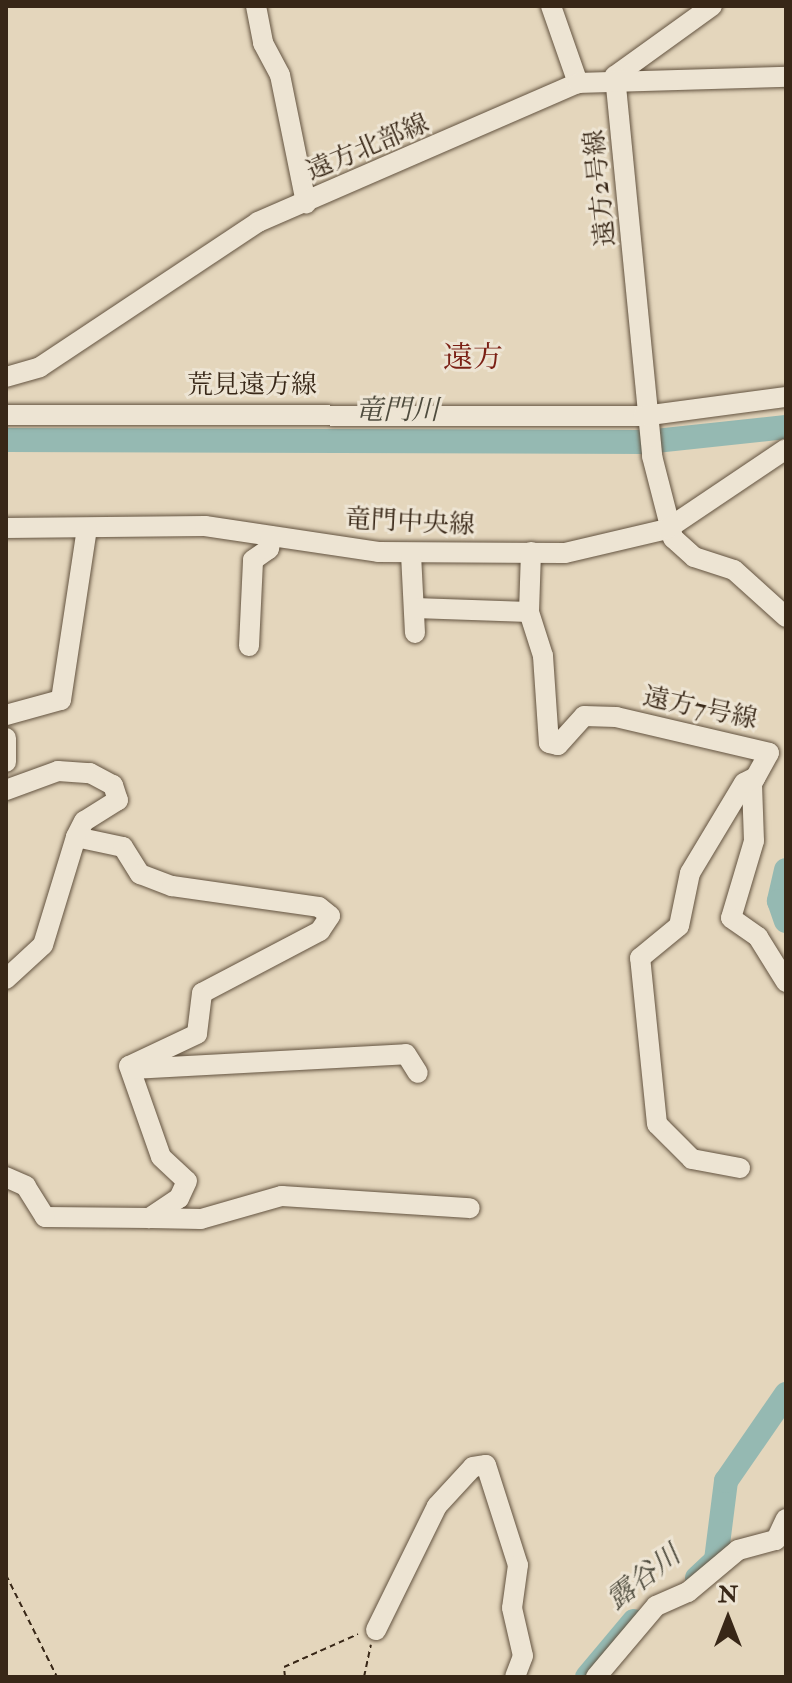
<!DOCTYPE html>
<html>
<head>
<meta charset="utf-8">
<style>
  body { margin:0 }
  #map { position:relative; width:792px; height:1683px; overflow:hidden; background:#e4d6bc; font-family:"IM FELL Double Pica","Noto Serif JP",serif }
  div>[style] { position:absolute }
  .river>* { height:24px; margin:-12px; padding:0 12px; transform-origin:12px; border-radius:12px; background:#95b9b2 }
  .path>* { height:2px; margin-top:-1px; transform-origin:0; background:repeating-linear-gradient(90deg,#382717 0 6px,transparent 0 10px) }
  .roads { filter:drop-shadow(0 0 2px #635340) drop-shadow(0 0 2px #635340) }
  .minor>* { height:20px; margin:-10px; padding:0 10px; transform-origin:10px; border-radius:10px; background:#ede4d3 }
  span { translate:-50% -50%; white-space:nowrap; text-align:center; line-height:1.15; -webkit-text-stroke:6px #ede4d3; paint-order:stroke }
  .street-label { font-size:26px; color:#382717 }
  .water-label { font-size:28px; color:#4f4c3e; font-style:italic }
  .quarter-label { font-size:30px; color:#7a1f14 }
  .frame { position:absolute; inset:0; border:8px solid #382717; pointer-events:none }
  .north { position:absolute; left:688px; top:1579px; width:80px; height:80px; -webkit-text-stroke:6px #ede4d3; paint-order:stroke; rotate:0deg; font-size:22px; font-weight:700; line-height:32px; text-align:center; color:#382717 }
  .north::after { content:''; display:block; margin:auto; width:28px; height:36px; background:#382717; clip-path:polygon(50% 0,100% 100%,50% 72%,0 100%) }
</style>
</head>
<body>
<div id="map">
  <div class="river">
    <div style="left:6px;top:440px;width:640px;rotate:0.18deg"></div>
    <div style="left:646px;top:442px;width:141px;rotate:-6.1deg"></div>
    <div style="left:786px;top:870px;width:32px;rotate:103deg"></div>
    <div style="left:779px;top:901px;width:21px;rotate:71deg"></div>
    <div style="left:697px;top:1578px;width:26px;rotate:-43deg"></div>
    <div style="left:716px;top:1560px;width:80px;rotate:-82.8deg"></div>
    <div style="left:726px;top:1481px;width:106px;rotate:-55.4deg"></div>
    <div style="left:587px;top:1677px;width:73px;rotate:-50deg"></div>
  </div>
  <div class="path">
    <div style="left:6px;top:1575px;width:114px;rotate:63.4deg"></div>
    <div style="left:285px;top:1677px;width:10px;rotate:-96deg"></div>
    <div style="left:284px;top:1667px;width:81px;rotate:-24deg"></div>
    <div style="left:364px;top:1677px;width:33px;rotate:-78deg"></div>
  </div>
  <div class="roads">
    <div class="minor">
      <div style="left:256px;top:6px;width:38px;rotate:79deg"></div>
      <div style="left:263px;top:43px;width:36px;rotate:62deg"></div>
      <div style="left:280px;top:75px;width:131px;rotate:78.5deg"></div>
      <div style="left:551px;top:6px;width:82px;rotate:70.7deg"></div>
      <div style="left:712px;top:6px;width:120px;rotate:144.2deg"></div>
      <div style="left:615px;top:76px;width:382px;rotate:84.4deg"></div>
      <div style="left:652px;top:456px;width:85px;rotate:75.6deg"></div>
      <div style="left:673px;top:538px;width:28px;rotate:42deg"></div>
      <div style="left:694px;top:557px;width:42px;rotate:18deg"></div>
      <div style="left:734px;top:570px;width:70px;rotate:42.1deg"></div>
      <div style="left:6px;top:377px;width:35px;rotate:-16deg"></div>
      <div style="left:40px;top:367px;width:262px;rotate:-33.6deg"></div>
      <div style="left:258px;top:222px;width:349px;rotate:-23.5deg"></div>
      <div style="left:578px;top:83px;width:208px;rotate:-1.7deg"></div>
      <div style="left:6px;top:415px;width:637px;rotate:0.09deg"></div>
      <div style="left:643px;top:416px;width:144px;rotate:-7.6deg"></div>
      <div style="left:6px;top:528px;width:199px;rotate:-0.6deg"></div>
      <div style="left:205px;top:526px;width:175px;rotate:8.5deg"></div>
      <div style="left:378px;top:552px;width:187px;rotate:0.3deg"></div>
      <div style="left:565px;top:553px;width:105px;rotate:-13.2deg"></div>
      <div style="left:667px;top:529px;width:143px;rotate:-33.9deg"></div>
      <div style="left:531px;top:552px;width:60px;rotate:91.9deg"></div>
      <div style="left:529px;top:612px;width:46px;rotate:72.3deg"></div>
      <div style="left:543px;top:656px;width:87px;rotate:86.1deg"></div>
      <div style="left:549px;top:743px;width:9px;rotate:13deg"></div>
      <div style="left:558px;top:745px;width:39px;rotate:-48deg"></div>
      <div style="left:584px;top:716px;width:32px;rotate:2deg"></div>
      <div style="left:616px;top:717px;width:157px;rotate:13.2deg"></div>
      <div style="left:769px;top:753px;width:35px;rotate:119deg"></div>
      <div style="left:752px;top:784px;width:57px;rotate:88deg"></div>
      <div style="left:754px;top:841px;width:80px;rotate:106.6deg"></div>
      <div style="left:731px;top:918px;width:33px;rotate:35deg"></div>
      <div style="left:758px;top:937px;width:53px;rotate:58.1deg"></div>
      <div style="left:411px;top:554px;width:79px;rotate:87.1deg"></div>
      <div style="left:415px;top:608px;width:114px;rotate:2deg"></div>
      <div style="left:249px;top:646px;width:86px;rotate:-87.3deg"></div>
      <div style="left:253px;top:560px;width:19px;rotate:-35deg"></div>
      <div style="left:269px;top:549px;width:13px;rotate:-81deg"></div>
      <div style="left:6px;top:715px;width:57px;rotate:-15.3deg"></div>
      <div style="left:61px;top:700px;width:174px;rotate:-81.4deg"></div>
      <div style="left:6px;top:738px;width:24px;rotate:90deg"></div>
      <div style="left:6px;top:790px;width:55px;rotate:-20.1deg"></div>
      <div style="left:58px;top:771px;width:32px;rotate:4deg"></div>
      <div style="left:90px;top:773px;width:26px;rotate:28deg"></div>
      <div style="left:113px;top:785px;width:16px;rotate:72deg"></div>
      <div style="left:118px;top:800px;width:40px;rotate:148deg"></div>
      <div style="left:84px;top:821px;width:18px;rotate:117deg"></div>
      <div style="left:76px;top:837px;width:48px;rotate:12deg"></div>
      <div style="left:123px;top:847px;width:32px;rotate:58deg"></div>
      <div style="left:140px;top:874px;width:34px;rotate:21deg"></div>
      <div style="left:172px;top:886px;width:148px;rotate:8.1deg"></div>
      <div style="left:319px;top:907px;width:14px;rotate:39deg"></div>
      <div style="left:330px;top:916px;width:18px;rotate:124deg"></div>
      <div style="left:320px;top:931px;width:133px;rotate:152.3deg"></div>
      <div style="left:202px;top:993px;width:41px;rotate:97deg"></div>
      <div style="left:197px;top:1034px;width:75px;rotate:154.8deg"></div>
      <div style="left:129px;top:1066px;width:96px;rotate:70.6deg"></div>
      <div style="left:161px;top:1157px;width:35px;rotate:43deg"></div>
      <div style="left:187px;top:1181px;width:19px;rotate:115deg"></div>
      <div style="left:179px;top:1198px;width:36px;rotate:146deg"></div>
      <div style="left:149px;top:1218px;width:104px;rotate:-179.4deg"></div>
      <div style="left:45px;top:1217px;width:36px;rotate:-122deg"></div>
      <div style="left:26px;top:1186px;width:22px;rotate:-156deg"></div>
      <div style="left:6px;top:979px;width:50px;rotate:-42.6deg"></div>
      <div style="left:43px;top:945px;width:113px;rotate:-73deg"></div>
      <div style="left:132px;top:1069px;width:274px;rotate:-3.1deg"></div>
      <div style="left:406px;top:1054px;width:22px;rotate:58deg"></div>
      <div style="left:740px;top:1168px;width:49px;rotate:-169.4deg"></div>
      <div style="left:692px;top:1159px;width:49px;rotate:-135deg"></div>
      <div style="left:657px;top:1124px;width:167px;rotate:-95.8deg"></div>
      <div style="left:640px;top:958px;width:50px;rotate:-39.4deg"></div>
      <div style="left:679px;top:926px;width:54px;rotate:-78.3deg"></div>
      <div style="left:690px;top:873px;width:105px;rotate:-59deg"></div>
      <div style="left:744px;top:783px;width:13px;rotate:-27deg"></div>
      <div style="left:150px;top:1218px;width:51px;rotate:1.1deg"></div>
      <div style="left:201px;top:1219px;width:84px;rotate:-15.9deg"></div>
      <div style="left:282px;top:1196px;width:188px;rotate:3.7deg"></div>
      <div style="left:376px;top:1630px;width:138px;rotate:-63.8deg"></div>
      <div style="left:437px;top:1506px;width:53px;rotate:-47.3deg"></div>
      <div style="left:473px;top:1467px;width:13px;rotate:-9deg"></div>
      <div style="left:486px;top:1465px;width:105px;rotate:72.3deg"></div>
      <div style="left:518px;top:1565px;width:43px;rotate:97.9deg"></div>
      <div style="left:512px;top:1608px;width:49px;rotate:77.1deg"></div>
      <div style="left:523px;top:1656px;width:22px;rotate:111deg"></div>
      <div style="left:596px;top:1677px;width:93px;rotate:-49.8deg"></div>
      <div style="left:656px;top:1606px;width:35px;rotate:-24deg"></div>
      <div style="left:688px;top:1592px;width:65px;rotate:-40deg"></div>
      <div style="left:738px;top:1550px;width:39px;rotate:-15deg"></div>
      <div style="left:776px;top:1540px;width:23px;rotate:-65deg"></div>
    </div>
  </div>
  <div class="street-label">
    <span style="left:368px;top:148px;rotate:-23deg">遠方北部線</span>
    <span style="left:601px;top:188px;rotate:-96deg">遠方2号線</span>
    <span style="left:252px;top:386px">荒見遠方線</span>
    <span style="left:410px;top:523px;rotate:3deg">竜門中央線</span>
    <span style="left:700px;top:709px;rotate:12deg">遠方7号線</span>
  </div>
  <div class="water-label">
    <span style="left:397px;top:411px">竜門川</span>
    <span style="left:644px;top:1578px;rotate:-38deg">露谷川</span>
  </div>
  <div class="quarter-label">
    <span style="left:473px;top:358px">遠方</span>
  </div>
  <div class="frame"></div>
  <div class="north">N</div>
</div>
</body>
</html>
